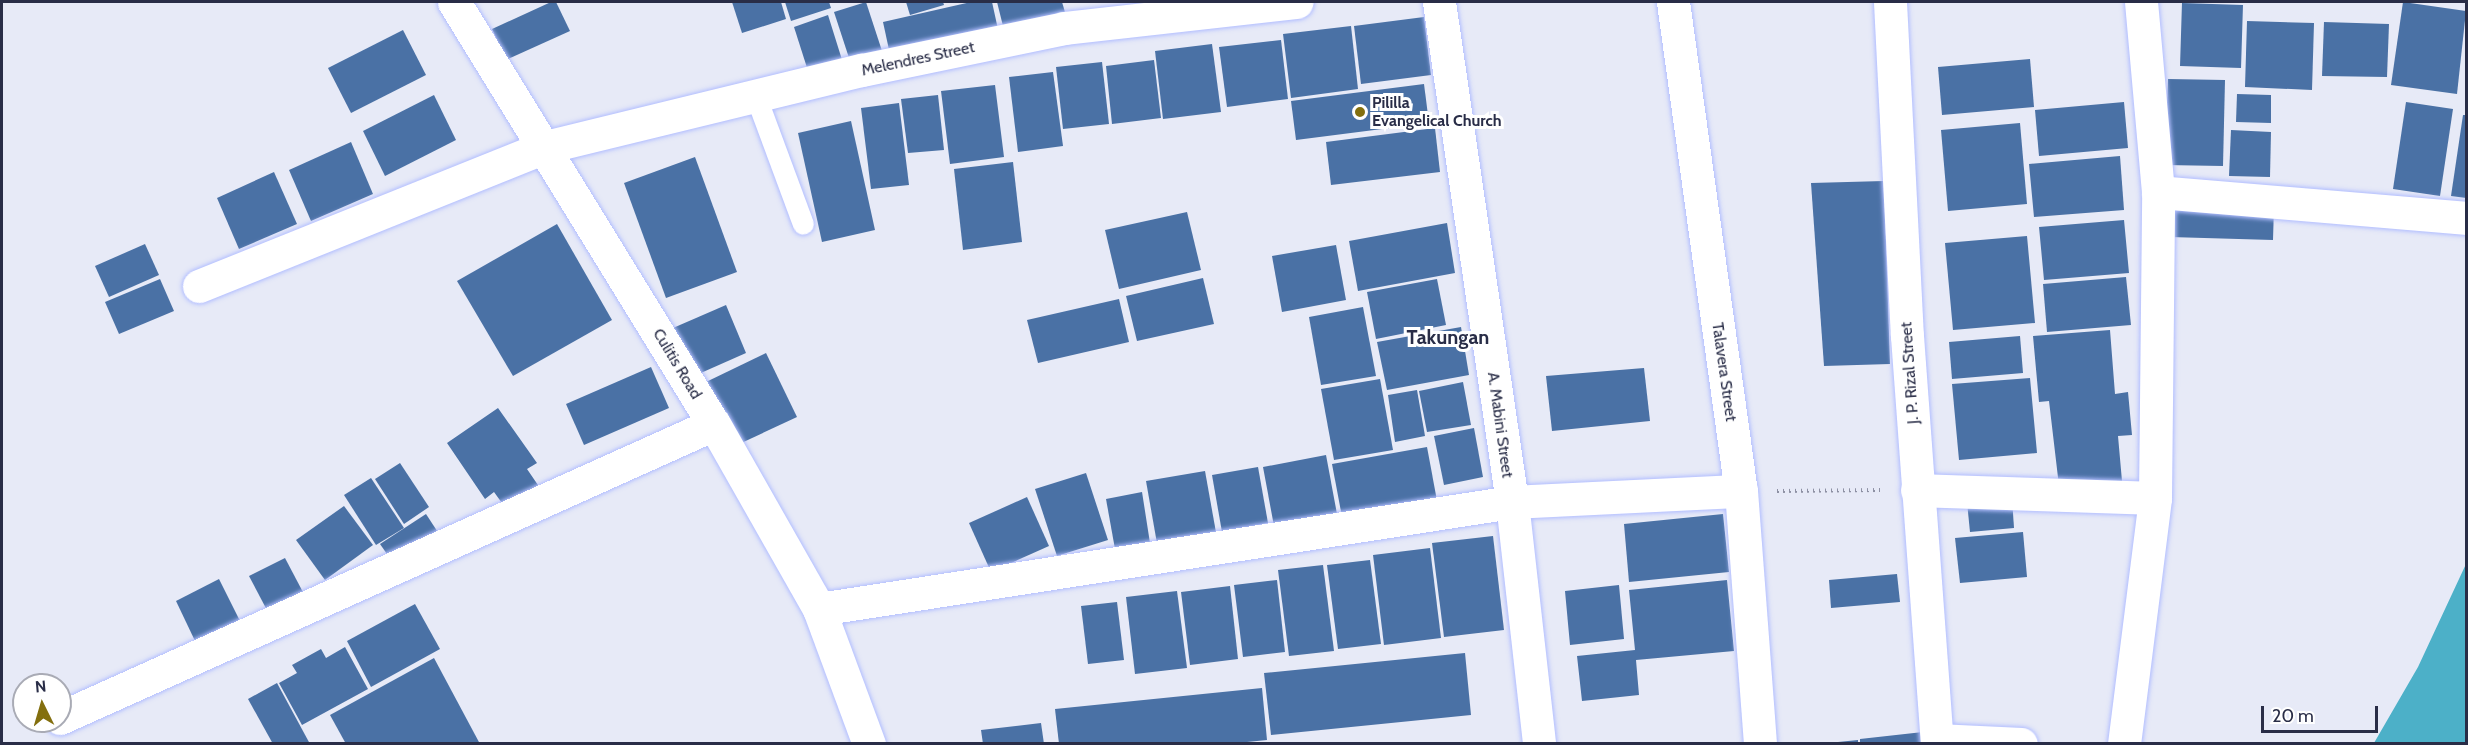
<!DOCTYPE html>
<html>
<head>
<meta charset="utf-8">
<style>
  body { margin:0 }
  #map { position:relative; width:2468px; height:745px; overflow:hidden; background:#e7eaf7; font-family:Cabin,sans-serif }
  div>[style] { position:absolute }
  .water>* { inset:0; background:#4cb0c8 }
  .building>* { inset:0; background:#4a71a5 }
  .path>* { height:4px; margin-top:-2px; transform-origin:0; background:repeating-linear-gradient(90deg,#8e91a4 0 1.5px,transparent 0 6px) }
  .roads { filter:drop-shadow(0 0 2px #b2beff) drop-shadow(0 0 2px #b2beff) }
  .lane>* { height:21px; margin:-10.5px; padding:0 10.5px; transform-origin:10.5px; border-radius:10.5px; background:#fff }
  .street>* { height:33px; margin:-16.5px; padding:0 16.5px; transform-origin:16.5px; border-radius:16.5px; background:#fff }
  .secondary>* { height:33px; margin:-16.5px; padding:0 16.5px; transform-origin:16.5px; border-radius:16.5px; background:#fff }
  .dots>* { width:16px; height:16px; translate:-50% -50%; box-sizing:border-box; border:3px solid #fff; border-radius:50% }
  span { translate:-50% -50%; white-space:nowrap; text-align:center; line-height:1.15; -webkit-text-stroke:6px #fff; paint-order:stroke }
  .street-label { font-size:16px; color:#292d47 }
  .poi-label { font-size:16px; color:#292d47; font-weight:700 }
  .left { translate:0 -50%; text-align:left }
  .quarter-label { font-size:20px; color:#292d47; font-weight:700 }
  .frame { position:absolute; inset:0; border:3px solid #292d47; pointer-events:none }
  .north { position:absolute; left:12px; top:673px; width:60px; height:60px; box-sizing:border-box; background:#fff; border:2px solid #a9abb5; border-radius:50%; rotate:355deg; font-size:16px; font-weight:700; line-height:24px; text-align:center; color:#292d47 }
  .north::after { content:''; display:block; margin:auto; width:21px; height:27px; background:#836f0e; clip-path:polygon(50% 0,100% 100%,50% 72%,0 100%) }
  .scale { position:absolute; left:2261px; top:706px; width:117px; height:27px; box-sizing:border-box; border:3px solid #292d47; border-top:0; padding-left:8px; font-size:18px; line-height:21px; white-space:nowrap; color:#292d47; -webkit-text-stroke:4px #fff; paint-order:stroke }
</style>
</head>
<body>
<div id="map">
  <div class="water">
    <div style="clip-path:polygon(2466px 564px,2466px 743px,2374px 743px,2418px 667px)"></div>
  </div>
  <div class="building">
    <div style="clip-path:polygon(551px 2px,556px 2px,570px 31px,506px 60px,492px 29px)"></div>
    <div style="clip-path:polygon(732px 2px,781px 2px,786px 19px,742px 33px)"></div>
    <div style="clip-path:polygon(785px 2px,829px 2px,831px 8px,791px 21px)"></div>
    <div style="clip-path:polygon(866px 2px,883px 54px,851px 64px,834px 12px)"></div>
    <div style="clip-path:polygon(906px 2px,943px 2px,944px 5px,910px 15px)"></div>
    <div style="clip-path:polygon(971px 2px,992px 2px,999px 34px,891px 59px,883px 22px)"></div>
    <div style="clip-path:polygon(997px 2px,1062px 2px,1067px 19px,1005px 34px)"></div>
    <div style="clip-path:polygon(2403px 2px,2466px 11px,2457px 94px,2391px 85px)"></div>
    <div style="clip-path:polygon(2182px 3px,2243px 5px,2241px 68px,2180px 66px)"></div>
    <div style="clip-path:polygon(828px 15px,843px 63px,809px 74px,794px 27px)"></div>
    <div style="clip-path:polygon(1424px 17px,1431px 75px,1361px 84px,1354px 26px)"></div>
    <div style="clip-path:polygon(2247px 21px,2314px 23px,2312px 90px,2245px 87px)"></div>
    <div style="clip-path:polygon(2324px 22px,2389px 24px,2387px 77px,2322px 76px)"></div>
    <div style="clip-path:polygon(1351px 26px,1358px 89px,1291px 98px,1283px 34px)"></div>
    <div style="clip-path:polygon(403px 30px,426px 75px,351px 113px,328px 68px)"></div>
    <div style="clip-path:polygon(1281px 40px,1288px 99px,1227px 107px,1219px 47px)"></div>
    <div style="clip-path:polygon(1212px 44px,1221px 112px,1163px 119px,1155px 51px)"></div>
    <div style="clip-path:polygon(2030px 59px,2034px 107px,1942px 115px,1938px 67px)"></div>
    <div style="clip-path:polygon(1154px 60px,1161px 118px,1112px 124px,1106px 66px)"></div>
    <div style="clip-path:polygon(1102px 62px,1109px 124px,1063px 129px,1056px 67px)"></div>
    <div style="clip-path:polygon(1053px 72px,1063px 146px,1018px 152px,1009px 77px)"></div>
    <div style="clip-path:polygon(2168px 79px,2225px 80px,2223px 166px,2165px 165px)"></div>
    <div style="clip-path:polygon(1424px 84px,1429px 123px,1296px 140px,1291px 101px)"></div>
    <div style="clip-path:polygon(995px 85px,1004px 157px,950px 164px,941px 91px)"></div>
    <div style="clip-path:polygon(2237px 94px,2271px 95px,2271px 123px,2236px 122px)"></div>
    <div style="clip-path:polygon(434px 95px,456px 140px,385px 176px,363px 131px)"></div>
    <div style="clip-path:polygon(938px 95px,944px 150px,908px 153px,901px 99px)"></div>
    <div style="clip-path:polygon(2124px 102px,2128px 148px,2039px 156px,2035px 110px)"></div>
    <div style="clip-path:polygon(2406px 102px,2453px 109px,2440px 196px,2393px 189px)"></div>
    <div style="clip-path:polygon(899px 103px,909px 185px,871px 189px,861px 108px)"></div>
    <div style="clip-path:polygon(2463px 115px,2466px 115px,2466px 198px,2451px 196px)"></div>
    <div style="clip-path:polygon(851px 121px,875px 230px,822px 242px,798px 133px)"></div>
    <div style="clip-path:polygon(2020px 123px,2027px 204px,1948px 211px,1941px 130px)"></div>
    <div style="clip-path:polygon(1435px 128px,1440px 172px,1331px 185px,1326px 142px)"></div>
    <div style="clip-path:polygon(2231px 130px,2271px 132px,2270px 177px,2229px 176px)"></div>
    <div style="clip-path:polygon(351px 142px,373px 194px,311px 221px,289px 170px)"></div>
    <div style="clip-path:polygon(2120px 156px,2124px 210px,2034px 217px,2029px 164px)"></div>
    <div style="clip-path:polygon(695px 157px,737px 272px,666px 298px,624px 183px)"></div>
    <div style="clip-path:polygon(1013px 162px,1022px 242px,963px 250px,954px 169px)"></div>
    <div style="clip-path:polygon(274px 172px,297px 224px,239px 249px,217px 198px)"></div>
    <div style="clip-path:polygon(1884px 181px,1890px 364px,1824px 366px,1811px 183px)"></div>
    <div style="clip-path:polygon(2171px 203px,2274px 206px,2273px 240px,2170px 237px)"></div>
    <div style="clip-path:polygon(1187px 212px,1201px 270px,1119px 289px,1105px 230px)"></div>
    <div style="clip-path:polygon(2124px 220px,2129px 273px,2044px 280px,2039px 227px)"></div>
    <div style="clip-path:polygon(1447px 223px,1455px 273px,1358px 291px,1349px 241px)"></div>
    <div style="clip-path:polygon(557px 224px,612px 320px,513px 376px,457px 281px)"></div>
    <div style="clip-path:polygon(2027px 236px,2035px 323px,1953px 330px,1945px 243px)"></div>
    <div style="clip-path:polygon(145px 244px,159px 275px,109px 297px,95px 266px)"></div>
    <div style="clip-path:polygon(1336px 245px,1346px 300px,1282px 312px,1272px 256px)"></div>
    <div style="clip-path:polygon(2126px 277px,2131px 325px,2047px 332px,2043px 284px)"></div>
    <div style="clip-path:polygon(1203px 278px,1214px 324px,1137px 341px,1126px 296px)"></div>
    <div style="clip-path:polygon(160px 279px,174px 311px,119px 334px,105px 302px)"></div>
    <div style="clip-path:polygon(1437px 279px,1446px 325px,1376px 339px,1367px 292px)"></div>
    <div style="clip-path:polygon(1119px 299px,1129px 342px,1038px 363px,1027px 320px)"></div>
    <div style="clip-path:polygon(726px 305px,746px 353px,694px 376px,673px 328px)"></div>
    <div style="clip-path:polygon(1363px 307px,1376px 376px,1321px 385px,1309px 317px)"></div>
    <div style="clip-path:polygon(1461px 327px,1469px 375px,1387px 390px,1377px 342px)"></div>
    <div style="clip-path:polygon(2110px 330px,2115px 394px,2128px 392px,2132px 435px,2118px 436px,2122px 481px,2059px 486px,2049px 401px,2039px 402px,2033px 336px)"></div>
    <div style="clip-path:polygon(2020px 336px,2023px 373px,1952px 379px,1949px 342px)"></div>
    <div style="clip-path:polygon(766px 353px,797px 417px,737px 445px,706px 382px)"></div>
    <div style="clip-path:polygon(651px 367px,669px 408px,584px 445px,566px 404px)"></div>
    <div style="clip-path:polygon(1644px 368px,1650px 421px,1552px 431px,1546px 376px)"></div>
    <div style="clip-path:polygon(2030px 378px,2037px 453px,1959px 460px,1952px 384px)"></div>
    <div style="clip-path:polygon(1380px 379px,1393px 450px,1334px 460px,1321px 389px)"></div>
    <div style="clip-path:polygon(1463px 382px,1471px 425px,1427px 432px,1419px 391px)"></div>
    <div style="clip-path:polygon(1417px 390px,1425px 436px,1395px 442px,1388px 395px)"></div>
    <div style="clip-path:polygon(498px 408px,537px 463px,527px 469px,540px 488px,507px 510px,494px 492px,485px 499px,447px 443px)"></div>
    <div style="clip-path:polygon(1474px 428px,1483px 477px,1444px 485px,1434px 436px)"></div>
    <div style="clip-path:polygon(1427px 447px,1438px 506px,1343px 522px,1332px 464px)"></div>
    <div style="clip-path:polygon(1326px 455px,1337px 514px,1274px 526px,1263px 467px)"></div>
    <div style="clip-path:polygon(400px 463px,429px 507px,404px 524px,375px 479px)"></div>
    <div style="clip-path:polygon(1258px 467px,1268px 523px,1222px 532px,1212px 475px)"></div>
    <div style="clip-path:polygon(1205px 471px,1217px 538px,1158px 549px,1146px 481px)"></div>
    <div style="clip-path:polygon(1086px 473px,1108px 540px,1057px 556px,1035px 489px)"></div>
    <div style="clip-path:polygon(371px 478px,404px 528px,376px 545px,344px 495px)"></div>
    <div style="clip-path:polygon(1142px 492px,1150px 543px,1115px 549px,1106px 499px)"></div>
    <div style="clip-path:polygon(1027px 497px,1049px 546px,991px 572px,969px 523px)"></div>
    <div style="clip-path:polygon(2012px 498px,2014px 528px,1970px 532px,1967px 502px)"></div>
    <div style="clip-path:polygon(344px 506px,373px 545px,325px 580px,296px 540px)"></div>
    <div style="clip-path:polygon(426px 514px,441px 537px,396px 567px,380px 544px)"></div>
    <div style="clip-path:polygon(1723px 514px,1729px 572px,1629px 582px,1624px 524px)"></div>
    <div style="clip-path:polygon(2023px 532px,2027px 577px,1960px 583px,1955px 538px)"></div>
    <div style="clip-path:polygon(1493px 536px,1504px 630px,1444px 637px,1432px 543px)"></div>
    <div style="clip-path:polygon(1430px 548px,1441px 638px,1384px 645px,1373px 555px)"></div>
    <div style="clip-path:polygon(285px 558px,305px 596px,269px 614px,249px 576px)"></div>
    <div style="clip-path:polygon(1370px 560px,1381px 644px,1338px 649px,1327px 565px)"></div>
    <div style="clip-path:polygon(1323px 565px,1334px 651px,1289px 656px,1278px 570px)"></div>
    <div style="clip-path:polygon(1897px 574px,1900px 602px,1831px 608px,1829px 580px)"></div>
    <div style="clip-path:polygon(219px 579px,240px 621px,196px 643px,176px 601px)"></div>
    <div style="clip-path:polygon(1277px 580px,1285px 652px,1243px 657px,1234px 585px)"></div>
    <div style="clip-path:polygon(1727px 580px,1734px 651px,1636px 660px,1639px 695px,1582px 701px,1577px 656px,1635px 650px,1629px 590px)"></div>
    <div style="clip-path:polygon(1619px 585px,1624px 639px,1570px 645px,1565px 591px)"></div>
    <div style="clip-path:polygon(1230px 586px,1238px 659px,1190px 665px,1181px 592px)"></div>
    <div style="clip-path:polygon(1177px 591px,1187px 668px,1135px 674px,1126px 597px)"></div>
    <div style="clip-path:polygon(1117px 602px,1124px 660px,1088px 664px,1081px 606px)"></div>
    <div style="clip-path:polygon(415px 604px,440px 649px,371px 687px,347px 641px)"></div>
    <div style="clip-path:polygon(345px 647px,368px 689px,302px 725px,279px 683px,297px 673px,292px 665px,321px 649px,326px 658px)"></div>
    <div style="clip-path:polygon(1465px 653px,1471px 715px,1271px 735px,1264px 673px)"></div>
    <div style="clip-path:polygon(434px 658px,480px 744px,346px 744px,330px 715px)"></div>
    <div style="clip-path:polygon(277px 683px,310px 744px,273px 744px,248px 699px)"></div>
    <div style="clip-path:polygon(1262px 688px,1267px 740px,1227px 744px,1059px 744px,1055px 709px)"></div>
    <div style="clip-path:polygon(1041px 723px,1044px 744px,983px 744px,981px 730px)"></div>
    <div style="clip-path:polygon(1923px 732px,1924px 744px,1860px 744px,1860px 739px)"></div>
    <div style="clip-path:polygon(1858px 740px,1858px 744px,1838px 744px,1838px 742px)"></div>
  </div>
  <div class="path">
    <div style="left:1777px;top:491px;width:103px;rotate:-0.6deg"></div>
  </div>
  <div class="roads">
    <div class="lane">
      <div style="left:756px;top:97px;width:135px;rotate:69.7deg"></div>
    </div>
    <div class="street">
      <div style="left:1673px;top:2px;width:494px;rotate:82.1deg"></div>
      <div style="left:1741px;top:491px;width:254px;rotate:85.7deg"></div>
      <div style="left:2158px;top:192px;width:309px;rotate:4.8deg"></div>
      <div style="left:199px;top:286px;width:373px;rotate:-21.9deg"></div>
      <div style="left:545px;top:147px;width:326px;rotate:-13.7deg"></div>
      <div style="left:862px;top:70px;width:206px;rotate:-11.7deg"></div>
      <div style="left:1064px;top:28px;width:234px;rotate:-6.4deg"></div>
      <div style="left:1917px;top:490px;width:238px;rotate:1.9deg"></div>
      <div style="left:819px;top:609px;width:701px;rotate:-8.78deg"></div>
      <div style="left:1512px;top:502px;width:229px;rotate:-2.8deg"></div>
      <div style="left:60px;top:718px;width:717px;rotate:-24.21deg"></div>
      <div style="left:1937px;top:740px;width:84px;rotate:2.7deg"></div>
      <div style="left:2124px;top:744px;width:248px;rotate:-82.8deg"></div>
      <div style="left:2155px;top:498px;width:306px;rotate:-89.4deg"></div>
      <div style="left:2158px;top:192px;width:191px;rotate:-95.1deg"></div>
    </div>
    <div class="secondary">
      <div style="left:454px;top:2px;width:496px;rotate:58.4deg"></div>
      <div style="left:714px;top:424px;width:213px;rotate:60.4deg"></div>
      <div style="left:819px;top:609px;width:144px;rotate:69.7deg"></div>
      <div style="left:1439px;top:2px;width:505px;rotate:81.69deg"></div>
      <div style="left:1512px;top:502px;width:244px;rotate:83.6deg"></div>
      <div style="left:1890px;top:2px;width:334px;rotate:87.1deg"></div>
      <div style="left:1907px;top:336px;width:409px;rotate:85.8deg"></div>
    </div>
  </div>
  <div class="dots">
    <div style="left:1360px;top:112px;background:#836f0e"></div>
  </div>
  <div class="street-label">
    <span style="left:918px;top:59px;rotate:-12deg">Melendres Street</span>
    <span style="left:677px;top:364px;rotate:59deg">Culitis Road</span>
    <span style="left:1724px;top:372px;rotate:82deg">Talavera Street</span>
    <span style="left:1910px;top:373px;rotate:-94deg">J. P. Rizal Street</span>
    <span style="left:1500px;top:425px;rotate:82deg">A. Mabini Street</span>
  </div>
  <div class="poi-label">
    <span class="left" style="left:1372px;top:112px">Pililla<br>Evangelical Church</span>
  </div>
  <div class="quarter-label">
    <span style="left:1448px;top:337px">Takungan</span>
  </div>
  <div class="frame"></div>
  <div class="north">N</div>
  <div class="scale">20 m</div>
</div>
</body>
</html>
